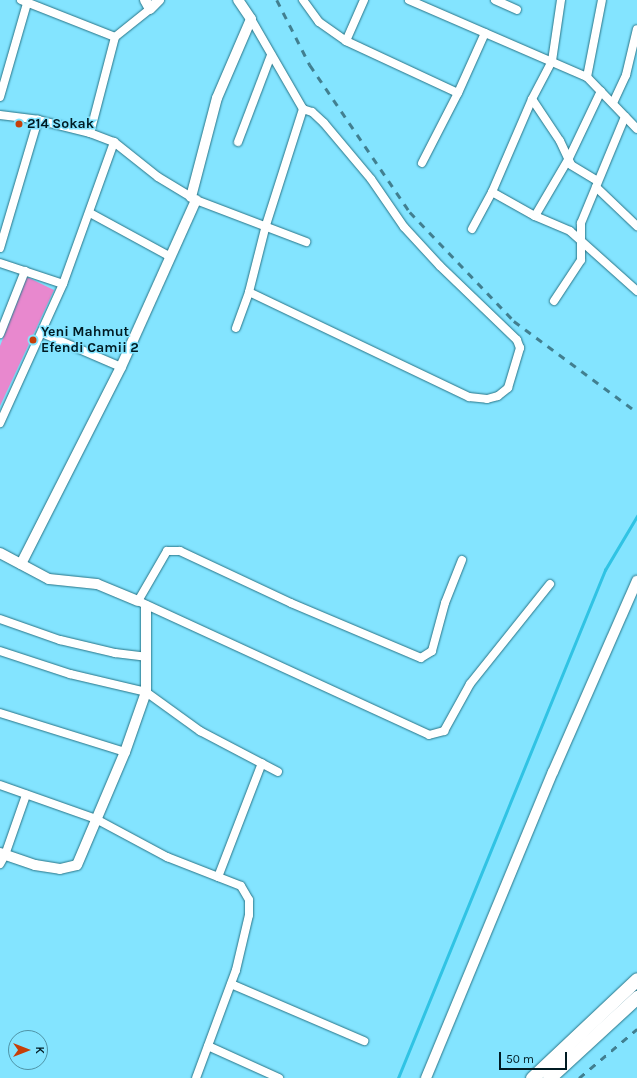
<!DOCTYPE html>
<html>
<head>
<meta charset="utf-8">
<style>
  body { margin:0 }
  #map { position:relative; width:637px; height:1078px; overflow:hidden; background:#83e4ff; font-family:Karla,sans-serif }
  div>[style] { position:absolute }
  .green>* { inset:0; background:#e888ce }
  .stream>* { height:2.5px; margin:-1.25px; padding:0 1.25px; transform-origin:1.25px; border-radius:1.25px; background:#30c3e4 }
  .roads { filter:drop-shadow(0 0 1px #287487) drop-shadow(0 0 1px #287487) }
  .minor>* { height:8px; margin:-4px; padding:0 4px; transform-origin:4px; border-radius:4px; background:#fff }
  .tertiary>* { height:10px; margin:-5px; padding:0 5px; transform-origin:5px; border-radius:5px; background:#fff }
  .trunk>* { height:13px; margin:-6.5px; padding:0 6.5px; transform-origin:6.5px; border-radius:6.5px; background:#fff }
  .rail>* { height:2.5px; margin-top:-1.25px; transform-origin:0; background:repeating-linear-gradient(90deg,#417f90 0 7px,transparent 0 14px) }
  .dots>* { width:11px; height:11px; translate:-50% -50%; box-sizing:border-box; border:2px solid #83e4ff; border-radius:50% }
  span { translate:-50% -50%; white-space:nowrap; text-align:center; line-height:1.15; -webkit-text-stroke:3px #83e4ff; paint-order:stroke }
  .poi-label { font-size:14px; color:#001b23; font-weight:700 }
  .left { translate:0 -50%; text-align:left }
  .north { position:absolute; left:8px; top:1030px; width:40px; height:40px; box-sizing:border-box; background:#83e4ff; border:1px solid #4f94a7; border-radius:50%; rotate:90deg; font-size:11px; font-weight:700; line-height:16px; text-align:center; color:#001b23 }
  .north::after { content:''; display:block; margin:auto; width:14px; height:18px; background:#c63f08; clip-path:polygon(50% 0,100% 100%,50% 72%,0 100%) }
  .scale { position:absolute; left:499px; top:1052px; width:68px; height:18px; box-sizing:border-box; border:2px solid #001b23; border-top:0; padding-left:5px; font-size:12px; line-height:14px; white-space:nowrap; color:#001b23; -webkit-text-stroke:3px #83e4ff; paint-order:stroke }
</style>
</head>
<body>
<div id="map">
  <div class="green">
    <div style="clip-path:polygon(27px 277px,54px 290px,0 406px,0 346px)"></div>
  </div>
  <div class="stream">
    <div style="left:398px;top:1078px;width:549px;rotate:-67.83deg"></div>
    <div style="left:605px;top:570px;width:63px;rotate:-59.3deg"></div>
  </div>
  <div class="roads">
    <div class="minor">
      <div style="left:21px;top:0;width:101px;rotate:21.5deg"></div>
      <div style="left:303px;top:0;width:27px;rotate:54deg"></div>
      <div style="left:319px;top:22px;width:33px;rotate:35deg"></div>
      <div style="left:346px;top:41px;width:123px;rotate:24.9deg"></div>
      <div style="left:409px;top:0;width:194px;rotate:23.4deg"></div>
      <div style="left:587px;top:77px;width:72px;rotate:46.1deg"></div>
      <div style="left:495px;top:0;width:24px;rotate:24deg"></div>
      <div style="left:346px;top:41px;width:45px;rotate:-66.3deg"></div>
      <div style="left:587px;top:77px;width:78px;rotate:-79deg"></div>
      <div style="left:0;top:97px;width:101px;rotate:-73.9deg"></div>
      <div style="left:532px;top:99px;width:50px;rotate:56.3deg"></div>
      <div style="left:560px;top:141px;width:26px;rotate:65deg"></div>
      <div style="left:571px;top:165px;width:31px;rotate:31deg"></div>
      <div style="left:613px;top:103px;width:31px;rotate:-65deg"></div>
      <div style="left:626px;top:75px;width:47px;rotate:-76.6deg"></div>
      <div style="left:0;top:115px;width:38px;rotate:7deg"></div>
      <div style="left:38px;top:120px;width:54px;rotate:14deg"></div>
      <div style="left:90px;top:133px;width:26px;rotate:21deg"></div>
      <div style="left:114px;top:142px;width:56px;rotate:38.5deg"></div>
      <div style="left:158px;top:177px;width:44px;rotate:31.2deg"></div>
      <div style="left:196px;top:200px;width:118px;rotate:20.9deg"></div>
      <div style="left:90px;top:133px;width:99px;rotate:-75.4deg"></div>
      <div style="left:115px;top:37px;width:45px;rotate:-38.7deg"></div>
      <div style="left:238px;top:142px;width:93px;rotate:-69.2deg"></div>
      <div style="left:422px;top:163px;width:79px;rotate:-62.8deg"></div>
      <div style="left:458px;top:93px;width:66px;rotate:-65.8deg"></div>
      <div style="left:596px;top:187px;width:57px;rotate:43.6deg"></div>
      <div style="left:492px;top:192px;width:49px;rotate:29.2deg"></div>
      <div style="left:535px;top:216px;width:38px;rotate:23deg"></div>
      <div style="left:570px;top:231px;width:90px;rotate:41.8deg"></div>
      <div style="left:90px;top:213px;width:92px;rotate:28.5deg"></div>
      <div style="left:535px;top:216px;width:67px;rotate:-59.6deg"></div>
      <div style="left:569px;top:158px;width:74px;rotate:-64.5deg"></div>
      <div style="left:472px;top:229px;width:42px;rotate:-61.6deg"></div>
      <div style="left:492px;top:192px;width:101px;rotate:-66.7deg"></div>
      <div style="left:532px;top:99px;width:43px;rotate:-62.2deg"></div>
      <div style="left:552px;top:61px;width:62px;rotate:-81.6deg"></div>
      <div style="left:0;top:248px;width:134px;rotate:-73.5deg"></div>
      <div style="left:0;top:263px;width:66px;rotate:18.4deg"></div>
      <div style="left:249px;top:292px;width:244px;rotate:25.5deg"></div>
      <div style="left:469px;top:397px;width:18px;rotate:6deg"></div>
      <div style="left:487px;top:399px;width:11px;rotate:-15deg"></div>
      <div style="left:498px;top:396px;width:13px;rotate:-39deg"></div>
      <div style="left:508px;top:388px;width:42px;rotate:-73.3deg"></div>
      <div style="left:520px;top:348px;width:9px;rotate:-111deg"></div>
      <div style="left:517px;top:340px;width:107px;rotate:-136.1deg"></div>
      <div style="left:440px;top:266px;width:53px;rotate:-132.7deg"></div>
      <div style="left:404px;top:227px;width:58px;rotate:-124.5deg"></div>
      <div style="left:371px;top:179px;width:73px;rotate:-130deg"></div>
      <div style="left:324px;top:123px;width:16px;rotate:-137deg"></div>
      <div style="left:312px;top:112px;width:9px;rotate:-162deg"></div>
      <div style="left:554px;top:301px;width:49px;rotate:-56.6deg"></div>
      <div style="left:581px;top:260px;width:37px;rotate:-90deg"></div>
      <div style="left:581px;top:223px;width:115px;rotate:-67.5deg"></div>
      <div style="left:236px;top:328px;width:38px;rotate:-70deg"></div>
      <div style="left:249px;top:292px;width:69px;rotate:-75.8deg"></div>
      <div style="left:266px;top:225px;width:122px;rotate:-72.3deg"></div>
      <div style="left:303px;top:109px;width:104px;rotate:-120deg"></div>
      <div style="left:42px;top:333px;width:86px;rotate:23.3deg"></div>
      <div style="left:0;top:334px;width:68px;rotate:-68.4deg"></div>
      <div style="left:0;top:423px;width:153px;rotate:-65.6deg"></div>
      <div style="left:63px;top:284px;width:151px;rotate:-70.2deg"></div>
      <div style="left:462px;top:560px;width:46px;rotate:111.6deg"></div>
      <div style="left:445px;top:603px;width:50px;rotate:105.2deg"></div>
      <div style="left:432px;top:651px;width:13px;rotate:148deg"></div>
      <div style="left:421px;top:658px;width:141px;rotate:-157.1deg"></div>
      <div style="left:291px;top:603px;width:123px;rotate:-154.9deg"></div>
      <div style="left:180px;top:551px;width:13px;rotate:180deg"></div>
      <div style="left:167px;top:551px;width:58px;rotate:120.1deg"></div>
      <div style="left:138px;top:601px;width:320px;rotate:24.7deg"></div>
      <div style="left:429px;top:735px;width:16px;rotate:-15deg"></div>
      <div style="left:444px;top:731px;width:54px;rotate:-61deg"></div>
      <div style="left:470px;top:684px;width:128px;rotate:-51.3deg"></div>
      <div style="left:0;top:619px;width:64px;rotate:19.3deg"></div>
      <div style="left:60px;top:640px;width:57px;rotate:13.3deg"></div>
      <div style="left:115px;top:653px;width:31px;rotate:7deg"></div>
      <div style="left:0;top:651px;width:74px;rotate:18.2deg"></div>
      <div style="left:70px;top:674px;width:78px;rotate:13.3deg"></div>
      <div style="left:146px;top:692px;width:67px;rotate:35.8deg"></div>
      <div style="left:200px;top:731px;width:88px;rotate:27.7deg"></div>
      <div style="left:0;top:713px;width:131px;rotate:17.3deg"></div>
      <div style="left:0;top:785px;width:102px;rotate:19.5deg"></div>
      <div style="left:96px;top:819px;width:81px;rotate:28.2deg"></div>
      <div style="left:167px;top:857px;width:79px;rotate:21.4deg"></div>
      <div style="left:241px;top:886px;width:16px;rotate:60deg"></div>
      <div style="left:249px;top:900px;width:15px;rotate:90deg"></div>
      <div style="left:249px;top:915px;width:57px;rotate:103.3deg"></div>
      <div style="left:236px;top:970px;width:115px;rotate:110.3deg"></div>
      <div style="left:0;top:864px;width:10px;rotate:-61deg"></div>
      <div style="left:5px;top:855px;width:64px;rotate:-70.7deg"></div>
      <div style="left:218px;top:877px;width:122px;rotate:-68.9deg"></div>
      <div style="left:231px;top:984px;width:145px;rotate:23.2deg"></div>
      <div style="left:208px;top:1046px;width:78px;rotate:24.3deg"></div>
    </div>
    <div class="tertiary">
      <div style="left:145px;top:0;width:10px;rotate:61deg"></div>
      <div style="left:150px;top:9px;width:13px;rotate:-45deg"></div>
      <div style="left:191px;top:197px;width:102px;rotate:-75.3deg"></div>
      <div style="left:217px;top:98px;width:86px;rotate:-66.7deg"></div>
      <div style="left:251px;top:19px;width:23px;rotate:-124deg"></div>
      <div style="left:0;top:553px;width:55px;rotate:28deg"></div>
      <div style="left:49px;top:579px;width:48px;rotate:5.9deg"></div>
      <div style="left:97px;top:584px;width:44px;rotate:22.5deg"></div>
      <div style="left:21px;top:564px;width:221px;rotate:-63.1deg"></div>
      <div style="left:121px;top:367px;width:183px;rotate:-65.8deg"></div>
      <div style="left:0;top:853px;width:37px;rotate:19deg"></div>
      <div style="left:35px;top:865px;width:25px;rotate:9deg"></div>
      <div style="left:60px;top:869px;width:17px;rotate:-13deg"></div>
      <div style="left:77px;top:865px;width:123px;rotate:-67deg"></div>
      <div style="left:125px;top:752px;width:64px;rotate:-70.7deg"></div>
      <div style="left:146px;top:692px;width:86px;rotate:-90deg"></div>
      <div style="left:426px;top:1078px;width:331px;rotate:-67.5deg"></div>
      <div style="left:553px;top:772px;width:209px;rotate:-66.3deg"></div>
    </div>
    <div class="trunk">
      <div style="left:532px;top:1078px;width:144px;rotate:-43.3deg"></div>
      <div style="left:549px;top:1078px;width:120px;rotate:-42.6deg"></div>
    </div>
  </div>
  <div class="rail">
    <div style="left:277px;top:0;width:73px;rotate:63.1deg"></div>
    <div style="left:310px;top:65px;width:178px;rotate:55.8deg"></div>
    <div style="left:410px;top:212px;width:151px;rotate:46.3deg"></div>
    <div style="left:514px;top:321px;width:153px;rotate:36.5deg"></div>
    <div style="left:579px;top:1078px;width:76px;rotate:-40.2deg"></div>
  </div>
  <div class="dots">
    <div style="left:19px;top:124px;background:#c63f08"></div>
    <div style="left:33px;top:340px;background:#c63f08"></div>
  </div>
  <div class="poi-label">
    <span class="left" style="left:27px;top:124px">214 Sokak</span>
    <span class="left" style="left:41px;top:340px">Yeni Mahmut<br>Efendi Camii 2</span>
  </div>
  <div class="north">K</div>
  <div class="scale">50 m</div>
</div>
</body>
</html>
